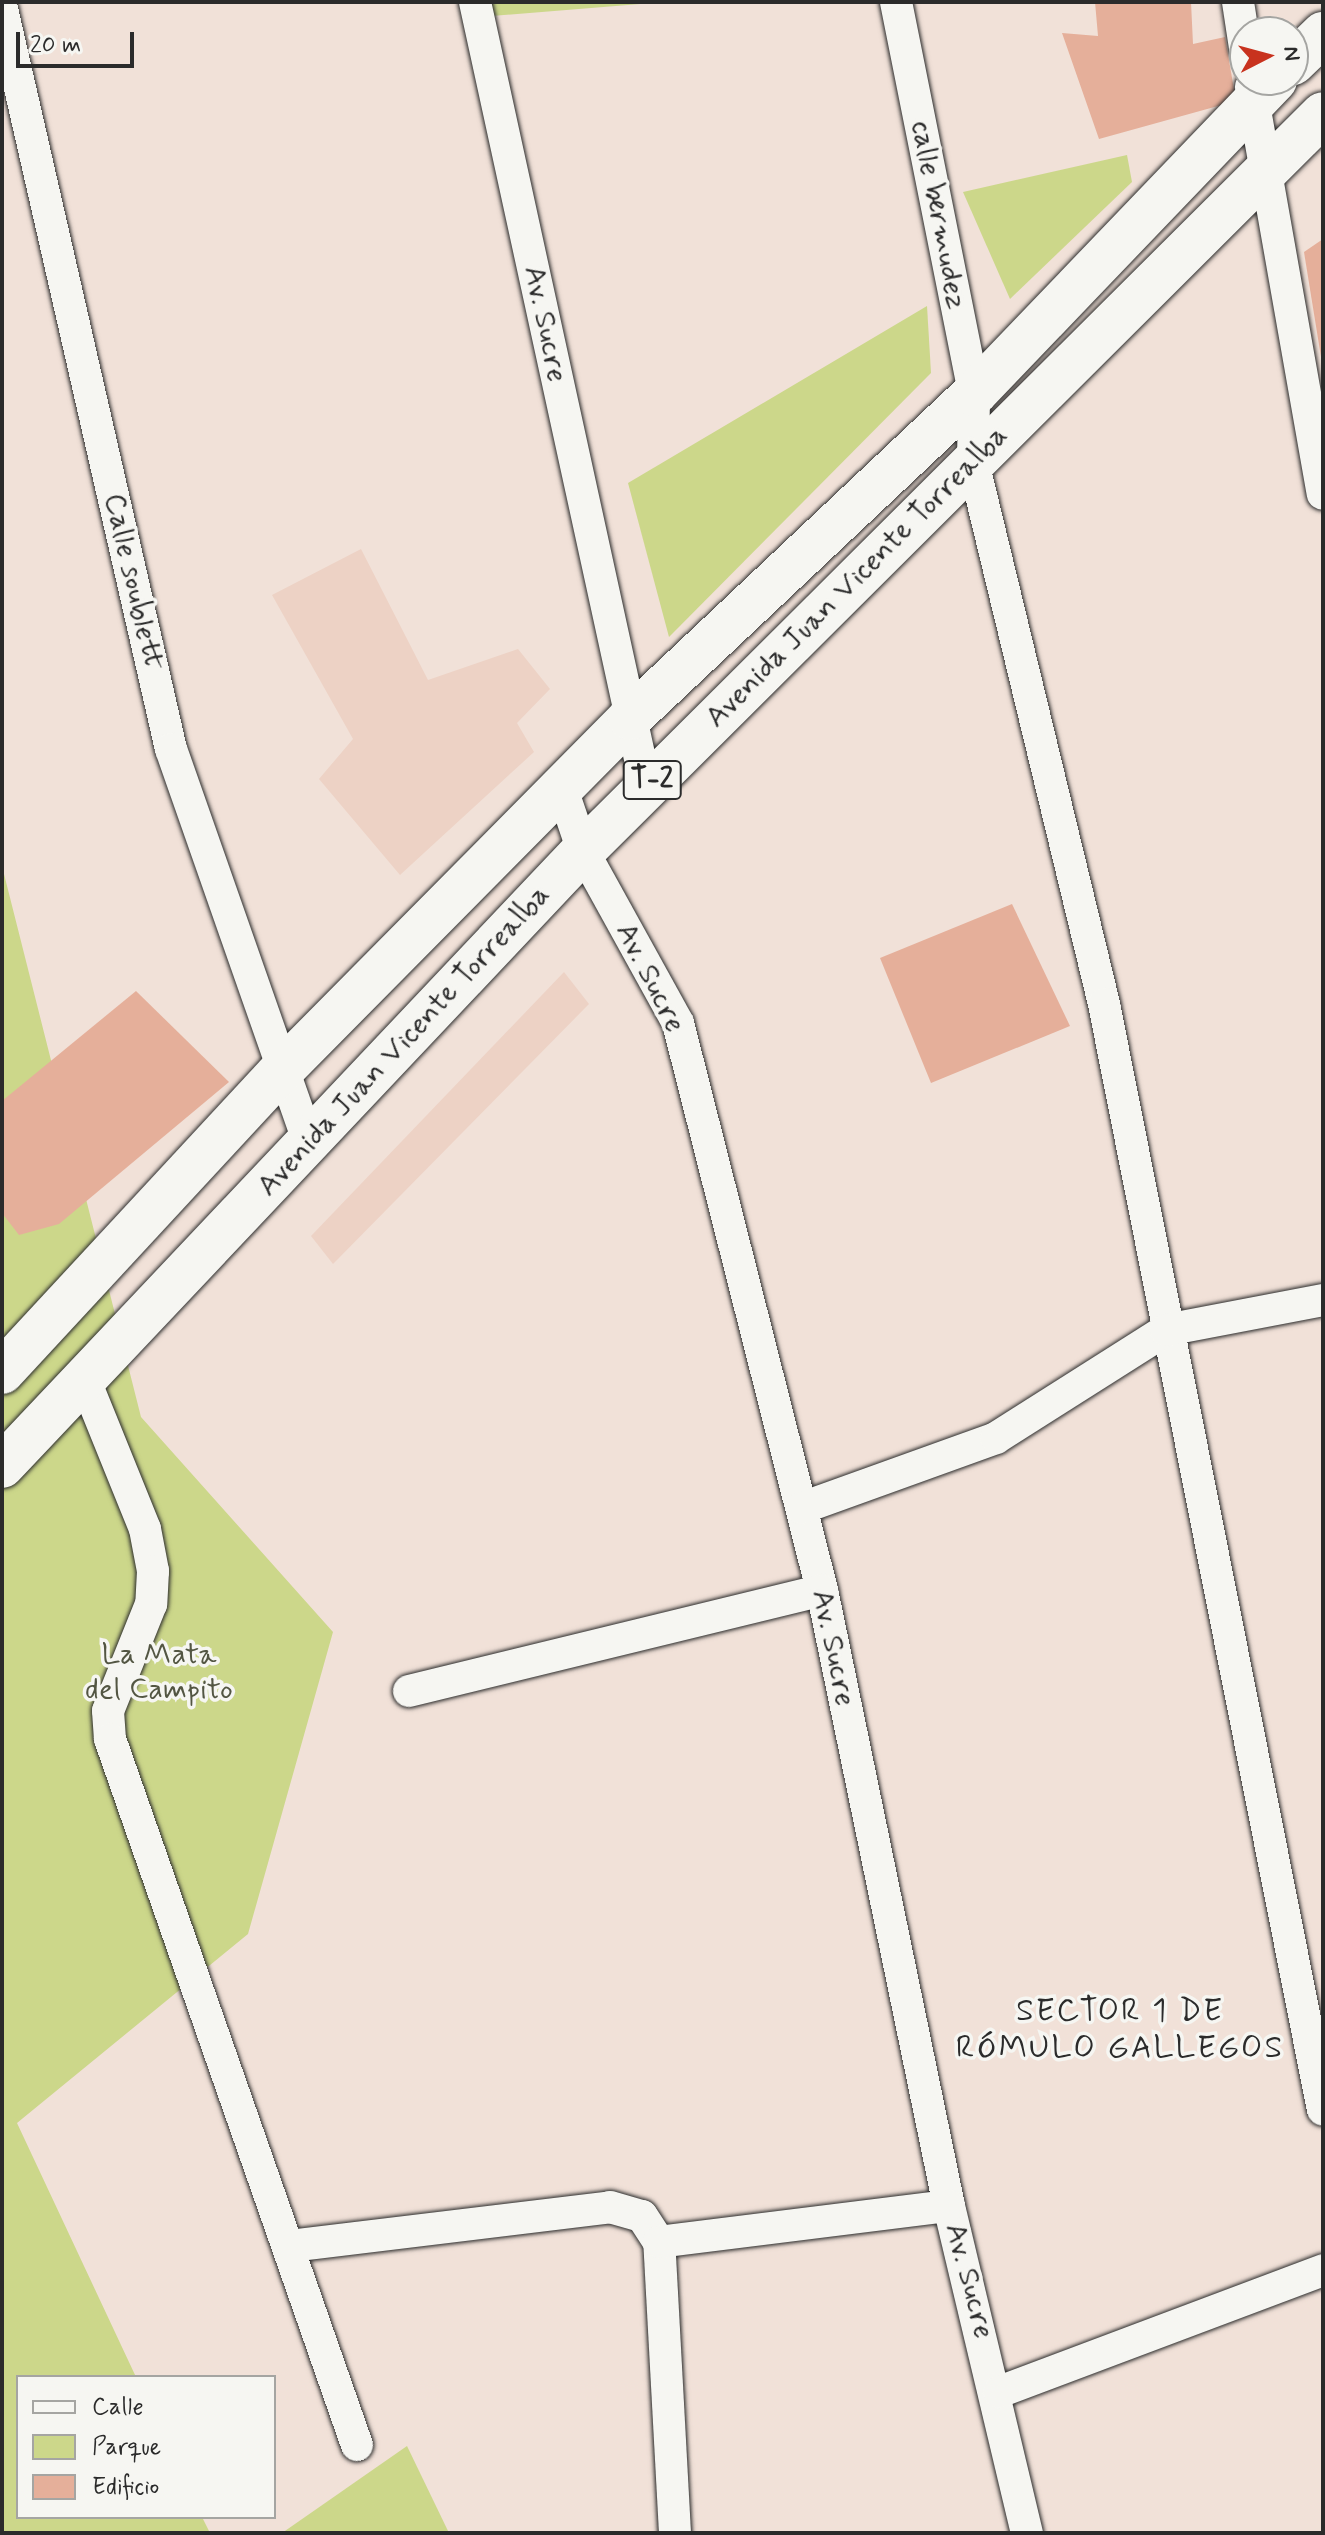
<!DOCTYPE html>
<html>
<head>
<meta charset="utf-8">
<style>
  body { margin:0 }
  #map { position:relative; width:1325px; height:2535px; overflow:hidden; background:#f1e1d8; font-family:Mynerve,sans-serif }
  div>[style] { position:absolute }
  .built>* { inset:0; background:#edd2c5 }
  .green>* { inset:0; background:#ccd78a }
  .building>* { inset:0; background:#e5af9a }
  .roads { filter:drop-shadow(0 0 2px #2b2b2b) drop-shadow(0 0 2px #2b2b2b) }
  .street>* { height:32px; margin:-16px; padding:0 16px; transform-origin:16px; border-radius:16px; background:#f6f6f2 }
  .highway>* { height:44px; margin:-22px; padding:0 22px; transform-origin:22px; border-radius:22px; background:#f6f6f2 }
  span { translate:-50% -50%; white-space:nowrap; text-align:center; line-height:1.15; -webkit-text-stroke:7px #f6f6f2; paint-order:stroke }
  .shield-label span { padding:2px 6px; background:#f6f6f2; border:2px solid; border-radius:6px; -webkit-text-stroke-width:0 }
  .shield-label { font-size:28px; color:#2b2b2b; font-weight:700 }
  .street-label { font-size:30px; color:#2b2b2b }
  .park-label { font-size:30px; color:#535643 }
  .neighbourhood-label { font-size:32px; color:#2b2b2b; letter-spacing:2px }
  .frame { position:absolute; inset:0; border:4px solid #2b2b2b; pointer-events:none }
  .legend { position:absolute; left:16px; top:2375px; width:260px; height:144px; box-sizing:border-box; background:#f6f6f2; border:2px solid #a5a5a2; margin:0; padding:10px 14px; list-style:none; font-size:24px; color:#2b2b2b }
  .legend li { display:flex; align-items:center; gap:16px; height:40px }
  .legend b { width:40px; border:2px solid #a5a5a2 }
  .north { position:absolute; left:1229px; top:16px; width:80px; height:80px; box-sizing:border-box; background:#f6f6f2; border:2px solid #a5a5a2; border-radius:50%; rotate:84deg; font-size:22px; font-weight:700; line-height:32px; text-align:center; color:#2b2b2b }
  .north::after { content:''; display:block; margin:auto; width:28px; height:36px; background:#c8321e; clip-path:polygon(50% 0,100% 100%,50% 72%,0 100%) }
  .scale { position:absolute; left:16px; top:32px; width:118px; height:36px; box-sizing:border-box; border:4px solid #2b2b2b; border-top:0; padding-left:10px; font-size:24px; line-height:28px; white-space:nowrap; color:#2b2b2b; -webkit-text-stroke:6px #f6f6f2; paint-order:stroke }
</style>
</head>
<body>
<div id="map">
  <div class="built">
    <div style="clip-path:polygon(361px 549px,428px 680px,518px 649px,550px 689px,517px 723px,534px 752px,400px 875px,319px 779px,353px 739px,272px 595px)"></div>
    <div style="clip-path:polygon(564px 972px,589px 1004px,333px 1264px,311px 1236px)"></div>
  </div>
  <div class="green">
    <div style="clip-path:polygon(475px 2px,665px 2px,479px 17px)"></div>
    <div style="clip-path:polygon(1127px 155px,1132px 182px,1010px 299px,963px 192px)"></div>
    <div style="clip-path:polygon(927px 306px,931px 373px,669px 637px,628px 483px)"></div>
    <div style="clip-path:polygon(2px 866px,141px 1417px,333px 1632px,248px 1934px,17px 2123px,136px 2377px,18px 2377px,18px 2517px,202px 2517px,210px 2533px,2px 2533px)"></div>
    <div style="clip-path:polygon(407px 2446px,449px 2533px,282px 2533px)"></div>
  </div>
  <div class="building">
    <div style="clip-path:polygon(1095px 2px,1191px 2px,1193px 44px,1225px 37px,1236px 101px,1099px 139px,1062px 33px,1098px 36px)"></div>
    <div style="clip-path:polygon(1323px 239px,1323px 357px,1321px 357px,1304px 252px)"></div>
    <div style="clip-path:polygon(1012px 904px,1070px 1026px,931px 1083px,880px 958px)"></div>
    <div style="clip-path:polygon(136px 991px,229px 1082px,59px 1224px,19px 1235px,2px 1213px,2px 1101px)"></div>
  </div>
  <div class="roads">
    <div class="street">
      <div style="left:475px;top:2px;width:802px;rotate:77.7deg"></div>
      <div style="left:896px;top:2px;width:400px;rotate:78.7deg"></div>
      <div style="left:974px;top:394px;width:68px;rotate:90.8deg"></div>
      <div style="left:973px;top:462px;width:558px;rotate:76.41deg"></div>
      <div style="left:1104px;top:1004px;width:1127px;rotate:78.8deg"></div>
      <div style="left:1238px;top:2px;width:47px;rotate:81.3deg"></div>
      <div style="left:2px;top:9px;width:759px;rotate:77.14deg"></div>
      <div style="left:171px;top:749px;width:417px;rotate:70.7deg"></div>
      <div style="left:1251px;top:87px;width:413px;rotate:80deg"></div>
      <div style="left:562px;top:789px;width:65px;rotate:71.3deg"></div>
      <div style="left:583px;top:851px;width:196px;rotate:61.1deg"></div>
      <div style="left:678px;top:1023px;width:585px;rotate:75.75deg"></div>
      <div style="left:822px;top:1590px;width:629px;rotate:78.35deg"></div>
      <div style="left:949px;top:2206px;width:336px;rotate:76.6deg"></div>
      <div style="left:86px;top:1383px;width:157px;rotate:68deg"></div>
      <div style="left:145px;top:1529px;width:43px;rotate:79.2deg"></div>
      <div style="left:153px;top:1571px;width:33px;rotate:93deg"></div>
      <div style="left:151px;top:1604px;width:115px;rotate:111.9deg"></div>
      <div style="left:108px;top:1711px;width:28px;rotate:86deg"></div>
      <div style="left:110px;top:1739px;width:748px;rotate:70.72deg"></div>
      <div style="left:802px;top:1508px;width:206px;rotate:-19.8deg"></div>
      <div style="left:996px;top:1438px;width:201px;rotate:-32.4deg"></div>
      <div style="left:1166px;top:1330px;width:160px;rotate:-10.8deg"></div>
      <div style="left:409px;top:1691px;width:425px;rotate:-13.7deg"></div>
      <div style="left:290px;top:2246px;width:322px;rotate:-6.9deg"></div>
      <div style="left:610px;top:2207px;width:33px;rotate:16deg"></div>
      <div style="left:642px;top:2216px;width:31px;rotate:57deg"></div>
      <div style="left:999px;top:2392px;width:346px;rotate:-20.6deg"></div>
      <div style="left:675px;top:2533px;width:291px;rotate:-93.1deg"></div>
      <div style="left:659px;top:2242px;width:292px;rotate:-7.1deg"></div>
    </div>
    <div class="highway">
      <div style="left:1293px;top:63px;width:42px;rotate:-44deg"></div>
      <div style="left:2px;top:1372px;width:415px;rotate:-47.2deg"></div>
      <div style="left:284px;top:1068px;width:492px;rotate:-45.3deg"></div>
      <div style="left:630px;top:718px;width:473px;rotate:-43.3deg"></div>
      <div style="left:974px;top:394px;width:435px;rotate:-46.2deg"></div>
      <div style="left:2px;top:1466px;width:846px;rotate:-46.63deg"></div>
      <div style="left:583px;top:851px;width:1044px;rotate:-44.88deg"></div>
    </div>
  </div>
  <div class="shield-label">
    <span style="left:652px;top:780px">T-2</span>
  </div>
  <div class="street-label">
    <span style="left:938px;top:215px;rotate:79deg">calle bermudez</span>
    <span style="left:545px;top:324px;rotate:78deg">Av. Sucre</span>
    <span style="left:857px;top:577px;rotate:-45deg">Avenida Juan Vicente Torrealba</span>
    <span style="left:133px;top:582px;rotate:77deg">Calle soublett</span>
    <span style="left:650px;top:978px;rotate:63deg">Av. Sucre</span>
    <span style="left:404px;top:1041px;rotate:-47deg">Avenida Juan Vicente Torrealba</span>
    <span style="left:833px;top:1648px;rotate:78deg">Av. Sucre</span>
    <span style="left:969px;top:2281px;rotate:75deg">Av. Sucre</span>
  </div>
  <div class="park-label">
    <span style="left:159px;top:1672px">La Mata<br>del Campito</span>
  </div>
  <div class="neighbourhood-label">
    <span style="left:1120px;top:2030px">SECTOR 1 DE<br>RÓMULO GALLEGOS</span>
  </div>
  <div class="frame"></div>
  <ul class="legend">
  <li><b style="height:10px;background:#f6f6f2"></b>Calle</li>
  <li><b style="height:22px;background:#ccd78a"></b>Parque</li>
  <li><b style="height:22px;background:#e5af9a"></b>Edificio</li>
  </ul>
  <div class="north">N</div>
  <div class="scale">20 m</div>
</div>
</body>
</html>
